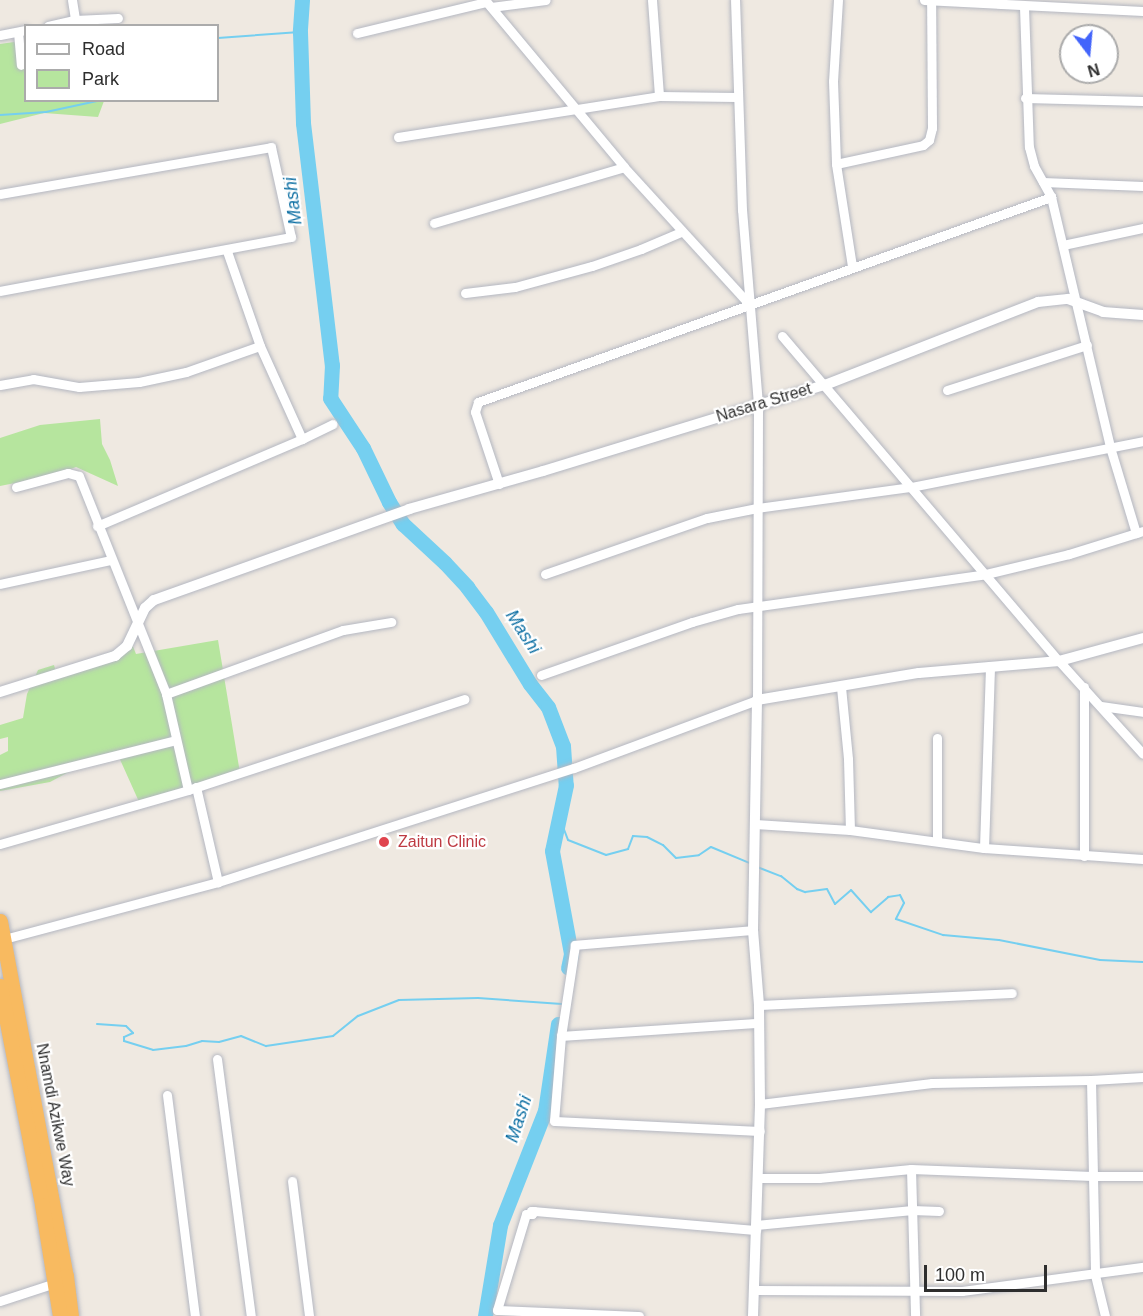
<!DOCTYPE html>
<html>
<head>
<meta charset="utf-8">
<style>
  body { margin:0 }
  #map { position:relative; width:1143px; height:1316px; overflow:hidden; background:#efe9e1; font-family:Arial,sans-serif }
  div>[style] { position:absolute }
  .green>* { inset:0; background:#b6e59e }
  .stream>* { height:2px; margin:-1px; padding:0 1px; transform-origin:1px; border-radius:1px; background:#75cff0 }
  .river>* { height:15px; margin:-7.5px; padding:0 7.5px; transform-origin:7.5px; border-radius:7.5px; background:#75cff0 }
  .roads { filter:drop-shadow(0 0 2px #b4b7c1) drop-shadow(0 0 2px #b4b7c1) }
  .minor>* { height:9px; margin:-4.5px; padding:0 4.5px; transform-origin:4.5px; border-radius:4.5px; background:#fff }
  .tertiary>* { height:10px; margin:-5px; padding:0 5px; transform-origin:5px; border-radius:5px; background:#fff }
  .trunk>* { height:15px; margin:-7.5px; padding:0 7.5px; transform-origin:7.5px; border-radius:7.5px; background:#f8ba60 }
  .dots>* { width:16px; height:16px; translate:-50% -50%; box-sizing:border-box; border:3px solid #fff; border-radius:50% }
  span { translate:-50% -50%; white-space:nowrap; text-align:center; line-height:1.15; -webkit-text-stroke:4.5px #fff; paint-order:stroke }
  .street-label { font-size:16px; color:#2e2e2e }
  .health-label { font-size:16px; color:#be3a42 }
  .left { translate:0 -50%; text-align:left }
  .water-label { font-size:18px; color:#0d6fa3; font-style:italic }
  .legend { position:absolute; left:24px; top:24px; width:195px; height:78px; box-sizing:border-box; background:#fff; border:2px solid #ababab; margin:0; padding:8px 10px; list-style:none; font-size:18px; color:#2e2e2e }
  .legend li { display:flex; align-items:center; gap:12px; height:30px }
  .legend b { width:30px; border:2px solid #ababab }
  .north { position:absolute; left:1059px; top:24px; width:60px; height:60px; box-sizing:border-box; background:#fff; border:2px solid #ababab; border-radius:50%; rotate:164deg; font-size:16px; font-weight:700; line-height:24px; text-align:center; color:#2e2e2e }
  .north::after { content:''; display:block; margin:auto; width:21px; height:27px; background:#4264fb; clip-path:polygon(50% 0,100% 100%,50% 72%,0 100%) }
  .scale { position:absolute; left:924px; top:1265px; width:123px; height:27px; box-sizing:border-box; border:3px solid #2e2e2e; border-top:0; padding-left:8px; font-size:18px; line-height:21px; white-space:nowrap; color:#2e2e2e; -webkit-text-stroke:4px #fff; paint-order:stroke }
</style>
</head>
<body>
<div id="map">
  <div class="green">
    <div style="clip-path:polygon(14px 42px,25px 47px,26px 100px,104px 101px,98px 117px,44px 113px,0 124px,0 44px)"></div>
    <div style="clip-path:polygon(100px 419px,102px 444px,110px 460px,118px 486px,76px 467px,55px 475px,0 486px,0 438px,40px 425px)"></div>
    <div style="clip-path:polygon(218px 640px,240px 773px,140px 804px,118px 755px,95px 758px,50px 782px,0 791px,0 755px,8px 751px,8px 737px,0 739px,0 725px,23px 718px,27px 694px,38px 670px,54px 665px,56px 672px,132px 644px,136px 654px)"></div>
  </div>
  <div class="stream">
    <div style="left:218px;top:38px;width:82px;rotate:-4.2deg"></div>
    <div style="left:0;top:115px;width:46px;rotate:-3.7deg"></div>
    <div style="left:46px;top:112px;width:57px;rotate:-12.1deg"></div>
    <div style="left:560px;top:819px;width:22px;rotate:69deg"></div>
    <div style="left:568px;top:840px;width:41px;rotate:21.5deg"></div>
    <div style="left:606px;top:855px;width:23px;rotate:-15deg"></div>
    <div style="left:628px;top:849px;width:14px;rotate:-69deg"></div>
    <div style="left:633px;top:836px;width:14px;rotate:4deg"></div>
    <div style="left:647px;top:837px;width:18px;rotate:27deg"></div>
    <div style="left:663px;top:845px;width:18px;rotate:45deg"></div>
    <div style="left:676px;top:858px;width:23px;rotate:-7deg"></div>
    <div style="left:699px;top:855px;width:14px;rotate:-34deg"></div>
    <div style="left:711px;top:847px;width:44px;rotate:22.5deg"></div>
    <div style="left:757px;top:867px;width:26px;rotate:21deg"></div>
    <div style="left:781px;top:876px;width:21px;rotate:39deg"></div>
    <div style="left:797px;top:889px;width:9px;rotate:21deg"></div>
    <div style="left:805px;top:892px;width:22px;rotate:-8deg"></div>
    <div style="left:827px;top:889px;width:17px;rotate:62deg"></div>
    <div style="left:835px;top:904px;width:21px;rotate:-41deg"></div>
    <div style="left:851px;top:890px;width:30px;rotate:48deg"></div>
    <div style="left:871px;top:912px;width:23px;rotate:-41deg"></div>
    <div style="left:888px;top:897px;width:12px;rotate:-9deg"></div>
    <div style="left:900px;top:895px;width:9px;rotate:63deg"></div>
    <div style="left:904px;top:903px;width:18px;rotate:117deg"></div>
    <div style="left:896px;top:919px;width:50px;rotate:18.8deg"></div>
    <div style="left:943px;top:935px;width:56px;rotate:5.1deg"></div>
    <div style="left:999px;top:940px;width:103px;rotate:11.2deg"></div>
    <div style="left:1100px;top:960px;width:43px;rotate:2.7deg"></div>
    <div style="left:97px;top:1024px;width:29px;rotate:4deg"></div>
    <div style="left:126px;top:1026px;width:10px;rotate:45deg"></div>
    <div style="left:133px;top:1033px;width:10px;rotate:156deg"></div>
    <div style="left:124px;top:1037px;width:4px;rotate:90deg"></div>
    <div style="left:124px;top:1041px;width:30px;rotate:17deg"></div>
    <div style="left:153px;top:1050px;width:33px;rotate:-7deg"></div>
    <div style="left:186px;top:1046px;width:17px;rotate:-17deg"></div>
    <div style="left:202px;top:1041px;width:17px;rotate:3deg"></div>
    <div style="left:219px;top:1042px;width:23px;rotate:-15deg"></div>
    <div style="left:241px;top:1036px;width:27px;rotate:22deg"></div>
    <div style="left:266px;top:1046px;width:68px;rotate:-8.5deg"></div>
    <div style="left:333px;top:1036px;width:32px;rotate:-39deg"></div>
    <div style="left:358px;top:1016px;width:44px;rotate:-21.3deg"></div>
    <div style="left:399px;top:1000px;width:79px;rotate:-1.5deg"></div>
    <div style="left:478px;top:998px;width:84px;rotate:4.1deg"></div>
  </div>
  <div class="river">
    <div style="left:302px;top:0;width:32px;rotate:94deg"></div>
    <div style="left:300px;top:32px;width:91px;rotate:88.1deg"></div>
    <div style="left:303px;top:123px;width:244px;rotate:83.2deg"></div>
    <div style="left:332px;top:365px;width:33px;rotate:93deg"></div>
    <div style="left:330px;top:398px;width:60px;rotate:56.6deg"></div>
    <div style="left:363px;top:448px;width:60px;rotate:64.3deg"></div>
    <div style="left:389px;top:502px;width:26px;rotate:58deg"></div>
    <div style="left:403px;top:524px;width:57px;rotate:42.9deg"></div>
    <div style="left:445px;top:563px;width:33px;rotate:47deg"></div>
    <div style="left:467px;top:587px;width:31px;rotate:53deg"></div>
    <div style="left:486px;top:612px;width:84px;rotate:58.6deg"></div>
    <div style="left:530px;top:684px;width:29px;rotate:52deg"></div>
    <div style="left:548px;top:707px;width:42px;rotate:69deg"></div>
    <div style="left:563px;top:746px;width:39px;rotate:86deg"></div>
    <div style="left:566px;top:785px;width:67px;rotate:102deg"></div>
    <div style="left:552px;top:851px;width:105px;rotate:79.5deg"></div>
    <div style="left:571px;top:954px;width:14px;rotate:102deg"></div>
    <div style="left:485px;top:1316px;width:92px;rotate:-80.6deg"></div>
    <div style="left:500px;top:1225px;width:123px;rotate:-68.5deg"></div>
    <div style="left:545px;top:1111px;width:88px;rotate:-81.5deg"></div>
  </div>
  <div class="roads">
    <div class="minor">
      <div style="left:72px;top:0;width:20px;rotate:81deg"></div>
      <div style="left:485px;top:0;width:217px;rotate:50.2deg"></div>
      <div style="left:624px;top:167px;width:187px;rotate:47.6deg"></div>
      <div style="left:652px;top:0;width:96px;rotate:85.8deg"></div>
      <div style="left:838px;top:0;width:81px;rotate:93.5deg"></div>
      <div style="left:833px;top:81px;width:83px;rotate:87.9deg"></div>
      <div style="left:836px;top:164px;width:103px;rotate:81.1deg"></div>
      <div style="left:924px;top:0;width:219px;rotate:2.9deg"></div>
      <div style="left:491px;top:7px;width:55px;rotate:-7.3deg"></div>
      <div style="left:1024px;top:7px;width:140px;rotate:88deg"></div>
      <div style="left:1029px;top:147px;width:20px;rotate:75deg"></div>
      <div style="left:1034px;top:166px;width:35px;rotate:61deg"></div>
      <div style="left:1051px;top:197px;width:257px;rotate:76.7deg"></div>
      <div style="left:1110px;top:447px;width:90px;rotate:73.2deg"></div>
      <div style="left:48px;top:26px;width:28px;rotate:-13deg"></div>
      <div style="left:75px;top:20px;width:43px;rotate:-2.7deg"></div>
      <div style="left:18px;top:32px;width:33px;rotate:85deg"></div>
      <div style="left:357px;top:33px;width:133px;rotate:-13.5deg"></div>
      <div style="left:0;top:35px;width:26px;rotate:-11deg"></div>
      <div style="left:1025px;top:98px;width:118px;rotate:1.5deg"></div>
      <div style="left:398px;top:137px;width:264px;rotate:-8.9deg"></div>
      <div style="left:659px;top:96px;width:77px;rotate:0.7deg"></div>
      <div style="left:836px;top:164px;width:89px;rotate:-12.3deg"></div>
      <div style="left:923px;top:145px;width:8px;rotate:-40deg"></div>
      <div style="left:929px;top:140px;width:12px;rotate:-76deg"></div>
      <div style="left:932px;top:128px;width:128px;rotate:-90.4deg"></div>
      <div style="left:1043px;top:182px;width:100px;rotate:2.3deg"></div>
      <div style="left:0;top:194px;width:275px;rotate:-9.8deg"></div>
      <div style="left:271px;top:147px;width:92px;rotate:77.5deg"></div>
      <div style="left:291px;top:237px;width:296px;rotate:169.5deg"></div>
      <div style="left:434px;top:223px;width:198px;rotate:-16.4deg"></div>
      <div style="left:1063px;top:245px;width:82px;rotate:-12deg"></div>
      <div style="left:465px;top:293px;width:50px;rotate:-6.8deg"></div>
      <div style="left:515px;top:287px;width:80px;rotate:-15.3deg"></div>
      <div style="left:592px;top:266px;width:52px;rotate:-19.1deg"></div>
      <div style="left:641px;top:249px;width:43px;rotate:-23deg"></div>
      <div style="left:782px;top:336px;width:427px;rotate:49.6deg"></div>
      <div style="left:1059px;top:661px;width:125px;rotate:47.9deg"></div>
      <div style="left:0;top:385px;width:34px;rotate:-10deg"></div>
      <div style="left:33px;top:379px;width:47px;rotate:9.9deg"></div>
      <div style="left:79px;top:387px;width:60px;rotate:-4.8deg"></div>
      <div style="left:139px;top:382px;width:48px;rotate:-12deg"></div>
      <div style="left:186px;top:372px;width:78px;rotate:-19.4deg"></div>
      <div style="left:947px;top:390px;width:147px;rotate:-17.8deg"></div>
      <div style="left:302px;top:439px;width:34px;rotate:-26deg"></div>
      <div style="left:499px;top:484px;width:76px;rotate:-108.4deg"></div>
      <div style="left:475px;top:412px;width:10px;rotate:-73deg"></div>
      <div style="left:478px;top:402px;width:609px;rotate:-19.69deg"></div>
      <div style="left:16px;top:487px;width:54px;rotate:-15.1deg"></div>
      <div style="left:68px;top:473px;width:11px;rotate:15deg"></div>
      <div style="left:79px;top:476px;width:235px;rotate:68.2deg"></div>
      <div style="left:166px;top:694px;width:98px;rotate:77.1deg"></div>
      <div style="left:97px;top:526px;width:223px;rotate:-23deg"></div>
      <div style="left:302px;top:439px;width:102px;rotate:-114.3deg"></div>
      <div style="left:260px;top:346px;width:101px;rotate:-109.2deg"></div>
      <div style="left:545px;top:574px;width:171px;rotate:-19.1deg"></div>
      <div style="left:707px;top:518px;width:51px;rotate:-11.3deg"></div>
      <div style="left:757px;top:508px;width:155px;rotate:-7.8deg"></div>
      <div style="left:911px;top:487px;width:237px;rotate:-11.2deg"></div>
      <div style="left:0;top:584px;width:114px;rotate:-12.2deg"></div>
      <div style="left:541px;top:675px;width:160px;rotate:-19.3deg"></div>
      <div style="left:692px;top:622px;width:48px;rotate:-15.8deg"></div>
      <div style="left:738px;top:609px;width:250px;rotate:-8deg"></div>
      <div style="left:986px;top:574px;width:85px;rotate:-13.5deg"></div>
      <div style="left:1069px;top:554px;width:77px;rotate:-17.3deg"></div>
      <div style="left:841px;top:687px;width:72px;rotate:84.4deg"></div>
      <div style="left:848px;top:759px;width:71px;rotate:88.4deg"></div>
      <div style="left:166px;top:694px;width:188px;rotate:-19.9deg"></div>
      <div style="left:343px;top:630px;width:49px;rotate:-9.5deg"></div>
      <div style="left:1101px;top:706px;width:42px;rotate:8.1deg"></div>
      <div style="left:937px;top:738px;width:103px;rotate:90deg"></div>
      <div style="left:0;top:784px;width:181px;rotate:-14deg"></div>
      <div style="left:196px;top:787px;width:98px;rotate:77deg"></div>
      <div style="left:755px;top:824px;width:95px;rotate:3.6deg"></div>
      <div style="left:850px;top:830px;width:135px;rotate:7.7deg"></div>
      <div style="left:984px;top:848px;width:159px;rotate:4deg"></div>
      <div style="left:0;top:844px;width:196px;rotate:-16deg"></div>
      <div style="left:188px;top:790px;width:291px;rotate:-18.2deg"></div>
      <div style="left:984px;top:848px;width:181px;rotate:-88.1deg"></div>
      <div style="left:1084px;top:856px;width:169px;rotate:-90deg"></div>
      <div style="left:753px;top:930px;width:179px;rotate:175.2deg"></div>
      <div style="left:575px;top:945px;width:92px;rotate:98.7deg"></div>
      <div style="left:561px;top:1036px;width:85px;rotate:94.7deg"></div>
      <div style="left:554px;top:1121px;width:206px;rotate:2.8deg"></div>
      <div style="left:4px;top:939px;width:221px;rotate:-14.9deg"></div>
      <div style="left:218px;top:882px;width:374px;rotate:-17.8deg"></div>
      <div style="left:574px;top:768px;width:195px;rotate:-20.4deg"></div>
      <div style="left:757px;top:700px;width:296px;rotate:-89.8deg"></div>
      <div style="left:758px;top:404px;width:195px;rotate:-94.7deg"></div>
      <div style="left:742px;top:210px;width:210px;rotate:-91.9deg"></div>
      <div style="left:759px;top:1005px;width:253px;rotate:-2.7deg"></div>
      <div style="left:561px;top:1036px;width:198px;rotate:-3.8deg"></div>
      <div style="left:217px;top:1059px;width:259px;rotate:82.5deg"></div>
      <div style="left:1091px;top:1080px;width:195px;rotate:88.8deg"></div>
      <div style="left:1095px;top:1275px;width:42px;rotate:76.3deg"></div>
      <div style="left:167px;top:1095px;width:223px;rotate:82.8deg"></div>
      <div style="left:760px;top:1104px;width:173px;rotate:-7deg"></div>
      <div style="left:932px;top:1083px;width:159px;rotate:-1.1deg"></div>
      <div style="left:1091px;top:1080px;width:52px;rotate:-3.3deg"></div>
      <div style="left:911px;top:1169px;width:147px;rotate:88.4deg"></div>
      <div style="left:758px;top:1178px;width:61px"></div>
      <div style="left:819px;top:1178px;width:92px;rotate:-5.6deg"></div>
      <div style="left:911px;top:1169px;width:181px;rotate:2.2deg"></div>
      <div style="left:1092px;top:1176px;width:51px"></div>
      <div style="left:292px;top:1181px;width:136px;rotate:82.8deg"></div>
      <div style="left:756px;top:1225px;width:157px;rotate:-5.5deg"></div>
      <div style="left:912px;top:1210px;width:27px;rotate:2deg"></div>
      <div style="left:755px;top:1290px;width:207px;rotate:0.3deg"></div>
      <div style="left:962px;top:1291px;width:183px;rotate:-7.6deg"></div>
      <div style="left:0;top:1301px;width:58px;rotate:-18.1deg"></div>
      <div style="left:639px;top:1316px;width:142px;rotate:-177.6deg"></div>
      <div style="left:497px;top:1310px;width:100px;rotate:-73.2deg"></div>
      <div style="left:526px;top:1214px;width:6px"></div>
      <div style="left:532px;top:1214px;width:3px;rotate:-108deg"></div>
      <div style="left:531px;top:1211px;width:3px"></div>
      <div style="left:534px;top:1211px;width:223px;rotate:4.9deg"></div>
    </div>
    <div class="tertiary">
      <div style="left:0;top:692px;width:121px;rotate:-17.4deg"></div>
      <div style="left:115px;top:656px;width:16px;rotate:-40deg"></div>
      <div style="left:127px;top:646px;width:42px;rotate:-64.7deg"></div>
      <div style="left:145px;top:608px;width:12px;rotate:-42deg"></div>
      <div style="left:154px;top:600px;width:271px;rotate:-19.6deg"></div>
      <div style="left:409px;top:509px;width:139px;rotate:-15.8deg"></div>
      <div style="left:543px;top:471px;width:295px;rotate:-17deg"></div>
      <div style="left:825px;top:385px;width:229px;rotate:-21.3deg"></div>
      <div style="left:1038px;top:302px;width:30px;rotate:-6deg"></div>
      <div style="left:1068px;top:299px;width:37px;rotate:20deg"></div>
      <div style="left:1103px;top:312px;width:40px;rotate:4.3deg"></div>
      <div style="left:753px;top:1316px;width:212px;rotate:-88.1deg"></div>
      <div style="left:760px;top:1104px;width:99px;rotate:-90.6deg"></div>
      <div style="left:759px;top:1005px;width:75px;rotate:-94.6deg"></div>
      <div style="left:753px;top:930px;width:230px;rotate:-89deg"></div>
      <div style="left:757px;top:700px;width:164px;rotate:-9.5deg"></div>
      <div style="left:919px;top:673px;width:141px;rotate:-4.9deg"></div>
      <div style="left:1059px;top:661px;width:87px;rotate:-15.3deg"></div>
    </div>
    <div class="trunk">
      <div style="left:0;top:921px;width:361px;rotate:79.5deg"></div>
      <div style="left:66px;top:1276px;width:40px;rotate:82.9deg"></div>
      <div style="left:0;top:986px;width:223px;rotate:79.1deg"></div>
      <div style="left:42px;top:1205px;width:112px;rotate:80.8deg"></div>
    </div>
  </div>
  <div class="dots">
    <div style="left:384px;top:842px;background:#e0444e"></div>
  </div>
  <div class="street-label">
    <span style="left:764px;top:403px;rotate:-17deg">Nasara Street</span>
    <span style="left:55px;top:1115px;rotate:79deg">Nnamdi Azikwe Way</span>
  </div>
  <div class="health-label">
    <span class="left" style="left:398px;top:842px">Zaitun Clinic</span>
  </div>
  <div class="water-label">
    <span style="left:293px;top:201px;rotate:-97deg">Mashi</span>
    <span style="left:523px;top:632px;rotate:57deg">Mashi</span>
    <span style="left:519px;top:1119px;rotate:-72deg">Mashi</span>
  </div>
  <ul class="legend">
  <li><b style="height:8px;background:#fff"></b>Road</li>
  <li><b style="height:16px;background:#b6e59e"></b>Park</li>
  </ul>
  <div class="north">N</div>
  <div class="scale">100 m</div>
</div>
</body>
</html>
